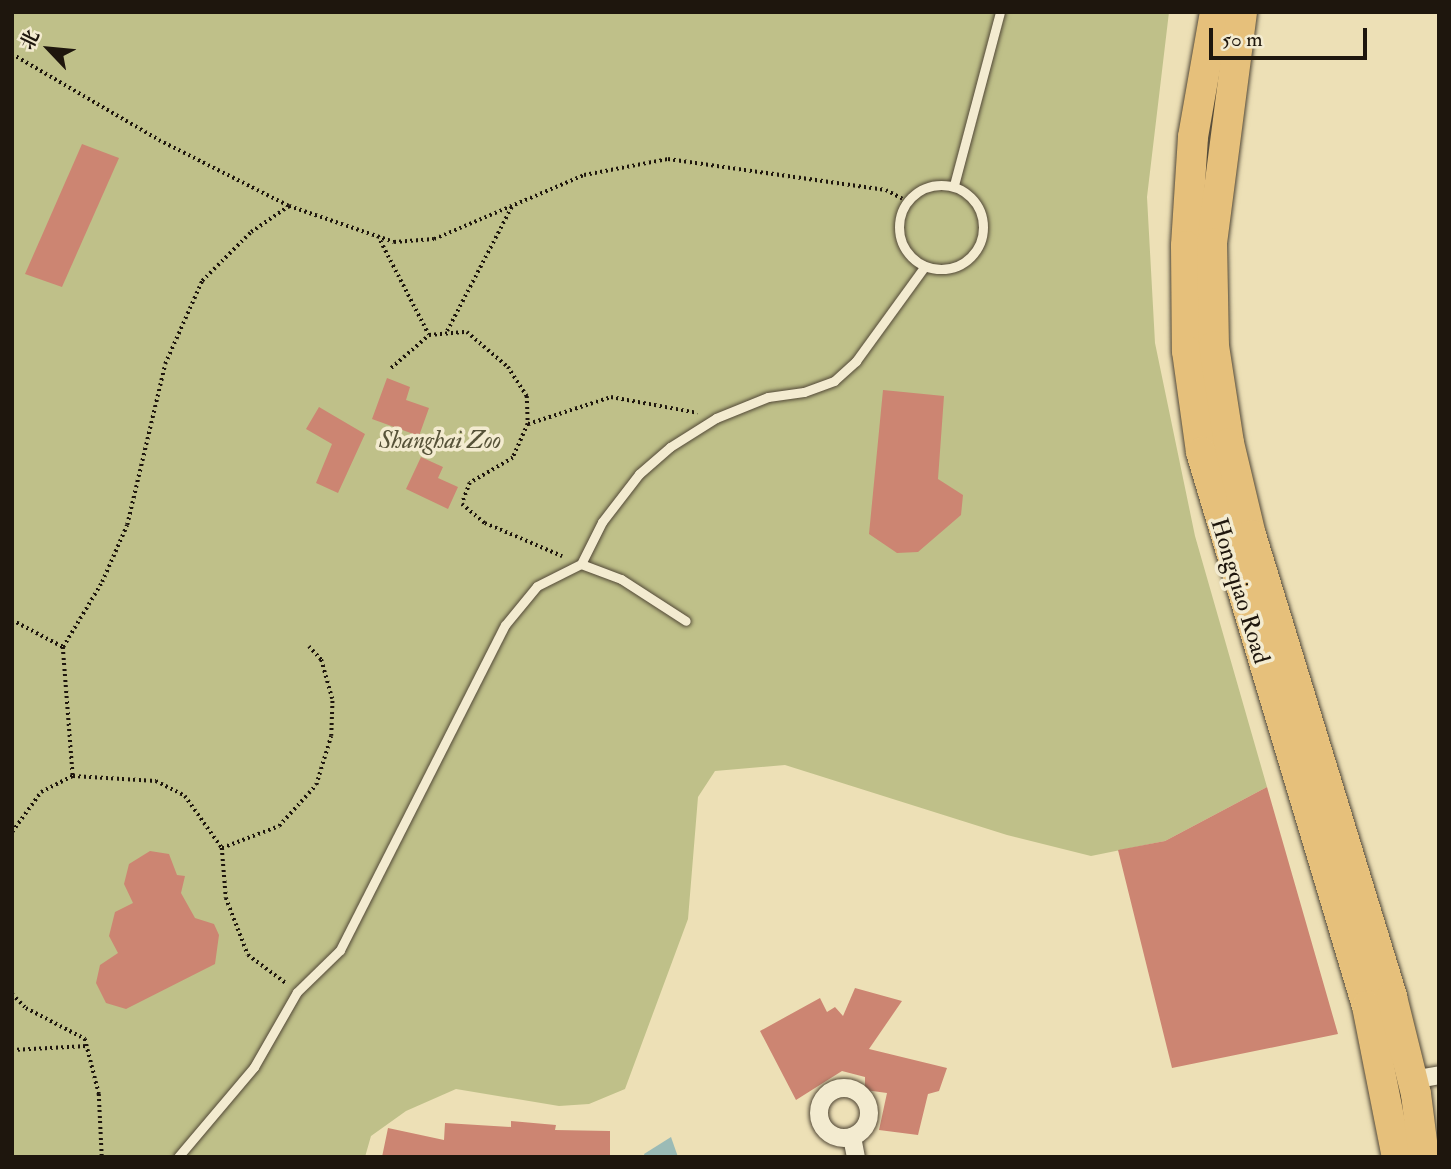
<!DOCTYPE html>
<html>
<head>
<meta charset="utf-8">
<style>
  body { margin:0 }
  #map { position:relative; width:1451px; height:1169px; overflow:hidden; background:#ede0b6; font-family:"IM FELL Double Pica","Noto Serif SC",serif }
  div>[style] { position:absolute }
  .green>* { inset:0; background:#bfc089 }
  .water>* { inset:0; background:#9bbbb6 }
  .building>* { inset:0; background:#cc8572 }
  .path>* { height:3.5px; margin-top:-1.75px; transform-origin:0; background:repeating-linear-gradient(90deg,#1e160d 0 2px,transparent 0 5.5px) }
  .roads { filter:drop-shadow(0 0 2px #524837) drop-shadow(0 0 2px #524837) }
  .lane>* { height:9px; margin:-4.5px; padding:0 4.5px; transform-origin:4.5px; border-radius:4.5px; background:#f3ebd0 }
  .lane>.ring { margin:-4.5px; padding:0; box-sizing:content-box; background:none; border:9px solid #f3ebd0; border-radius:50% }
  .street>* { height:18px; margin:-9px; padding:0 9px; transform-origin:9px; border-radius:9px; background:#f3ebd0 }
  .street>.ring { margin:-9px; padding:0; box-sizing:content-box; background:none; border:18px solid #f3ebd0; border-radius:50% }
  .primary>* { height:30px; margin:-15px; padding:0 15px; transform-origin:15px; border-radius:15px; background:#e6c07b }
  span { translate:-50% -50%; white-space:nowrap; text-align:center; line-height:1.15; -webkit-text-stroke:7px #f3ebd0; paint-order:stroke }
  .park-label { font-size:24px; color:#565238; font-style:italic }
  .street-label { font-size:24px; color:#1e160d }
  .frame { position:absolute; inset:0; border:14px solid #1e160d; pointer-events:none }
  .north { position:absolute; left:14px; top:14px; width:70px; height:70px; -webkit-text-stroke:5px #f3ebd0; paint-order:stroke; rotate:296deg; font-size:19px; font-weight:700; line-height:28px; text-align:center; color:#1e160d }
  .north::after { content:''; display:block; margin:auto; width:24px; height:32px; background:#1e160d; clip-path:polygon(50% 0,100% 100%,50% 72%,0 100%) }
  .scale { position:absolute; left:1209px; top:28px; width:158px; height:32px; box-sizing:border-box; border:4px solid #1e160d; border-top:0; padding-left:9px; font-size:21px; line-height:24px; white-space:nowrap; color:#1e160d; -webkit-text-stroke:5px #f3ebd0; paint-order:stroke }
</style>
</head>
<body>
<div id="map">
  <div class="green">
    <div style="clip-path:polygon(12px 12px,1169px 12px,1147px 197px,1155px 343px,1195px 536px,1267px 787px,1165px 841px,1091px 856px,1007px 835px,785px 765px,715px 771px,698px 797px,688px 919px,625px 1089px,589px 1104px,559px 1106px,456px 1089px,406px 1111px,371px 1136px,365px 1157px,12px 1157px)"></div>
  </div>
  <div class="water">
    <div style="clip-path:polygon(671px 1137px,678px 1157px,645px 1157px,644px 1154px)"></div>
  </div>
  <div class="building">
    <div style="clip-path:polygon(82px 144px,119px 158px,62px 287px,25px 274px)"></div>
    <div style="clip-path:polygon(387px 378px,410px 387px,406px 400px,429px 408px,419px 436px,372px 419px)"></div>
    <div style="clip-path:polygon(883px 390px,944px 396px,938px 479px,963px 495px,961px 515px,918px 552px,897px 553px,869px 534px)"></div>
    <div style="clip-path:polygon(319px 407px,365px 434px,338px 493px,316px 483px,332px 444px,306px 429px)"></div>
    <div style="clip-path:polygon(421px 457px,443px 467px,438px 478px,458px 487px,448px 509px,406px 489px)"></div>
    <div style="clip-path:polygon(1267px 787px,1338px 1034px,1172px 1068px,1118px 850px,1165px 841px)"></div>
    <div style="clip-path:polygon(150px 851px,169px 854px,177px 875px,185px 876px,181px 893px,195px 918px,214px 924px,219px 935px,215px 964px,126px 1009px,106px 1003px,96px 983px,100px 965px,118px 953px,109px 936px,115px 912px,133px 903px,124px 884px,129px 864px)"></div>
    <div style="clip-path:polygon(855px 988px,902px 1001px,869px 1049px,947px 1068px,939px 1091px,928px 1094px,918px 1135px,879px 1130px,887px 1093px,865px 1090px,865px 1077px,842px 1071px,796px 1100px,760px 1031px,820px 998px,827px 1012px,835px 1007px,843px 1016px)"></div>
    <div style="clip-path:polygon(511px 1121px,556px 1125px,555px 1130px,610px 1131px,610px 1157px,382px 1157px,388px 1128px,444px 1140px,445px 1123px,511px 1127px)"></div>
  </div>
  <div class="path">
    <div style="left:12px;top:54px;width:170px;rotate:30.3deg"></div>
    <div style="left:159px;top:140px;width:146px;rotate:26.9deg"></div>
    <div style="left:378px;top:236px;width:111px;rotate:62.7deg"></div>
    <div style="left:429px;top:335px;width:38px;rotate:-5deg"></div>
    <div style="left:467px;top:332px;width:54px;rotate:40.5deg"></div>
    <div style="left:508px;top:367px;width:35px;rotate:57deg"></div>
    <div style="left:527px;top:396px;width:28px;rotate:88deg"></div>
    <div style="left:528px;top:424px;width:37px;rotate:114deg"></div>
    <div style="left:513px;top:458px;width:50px;rotate:149.8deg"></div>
    <div style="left:470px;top:483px;width:22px;rotate:111deg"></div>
    <div style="left:462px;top:504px;width:30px;rotate:40deg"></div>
    <div style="left:485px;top:523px;width:84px;rotate:23.2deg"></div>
    <div style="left:447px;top:331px;width:141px;rotate:-62.5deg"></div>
    <div style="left:391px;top:368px;width:50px;rotate:-41deg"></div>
    <div style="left:528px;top:424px;width:87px;rotate:-18deg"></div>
    <div style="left:611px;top:397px;width:88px;rotate:10.4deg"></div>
    <div style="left:12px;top:620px;width:58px;rotate:27.9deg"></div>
    <div style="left:63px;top:647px;width:129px;rotate:85.6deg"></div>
    <div style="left:63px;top:647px;width:76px;rotate:-59deg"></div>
    <div style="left:102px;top:582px;width:62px;rotate:-66.3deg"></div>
    <div style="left:127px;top:525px;width:165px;rotate:-76.7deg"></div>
    <div style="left:165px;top:364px;width:91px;rotate:-66deg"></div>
    <div style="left:202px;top:281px;width:69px;rotate:-45deg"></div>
    <div style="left:251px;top:232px;width:46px;rotate:-34.4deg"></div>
    <div style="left:289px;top:206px;width:111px;rotate:18.9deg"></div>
    <div style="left:394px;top:242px;width:40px;rotate:-4.3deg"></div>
    <div style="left:434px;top:239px;width:163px;rotate:-23.1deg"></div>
    <div style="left:584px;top:175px;width:86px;rotate:-10.8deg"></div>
    <div style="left:668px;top:159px;width:220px;rotate:8.1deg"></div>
    <div style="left:886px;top:190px;width:24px;rotate:28deg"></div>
    <div style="left:12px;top:832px;width:49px;rotate:-54.1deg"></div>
    <div style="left:41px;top:792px;width:36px;rotate:-27deg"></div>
    <div style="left:73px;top:776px;width:83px;rotate:3.4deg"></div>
    <div style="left:156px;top:781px;width:33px;rotate:27deg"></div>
    <div style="left:185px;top:796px;width:64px;rotate:54.6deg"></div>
    <div style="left:222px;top:848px;width:50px;rotate:85.4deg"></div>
    <div style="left:226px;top:898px;width:61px;rotate:68.9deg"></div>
    <div style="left:248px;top:955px;width:49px;rotate:36.6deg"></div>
    <div style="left:222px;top:848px;width:61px;rotate:-21.1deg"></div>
    <div style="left:279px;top:826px;width:55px;rotate:-47.9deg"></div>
    <div style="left:316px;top:785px;width:51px;rotate:-73deg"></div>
    <div style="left:331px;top:736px;width:37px;rotate:-88deg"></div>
    <div style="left:332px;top:699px;width:41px;rotate:-105.8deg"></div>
    <div style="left:321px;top:660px;width:18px;rotate:-133deg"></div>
    <div style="left:12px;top:994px;width:20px;rotate:45deg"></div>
    <div style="left:26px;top:1008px;width:67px;rotate:27.7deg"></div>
    <div style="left:85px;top:1039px;width:57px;rotate:75.7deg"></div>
    <div style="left:99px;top:1094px;width:63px;rotate:87.3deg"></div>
    <div style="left:12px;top:1050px;width:75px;rotate:-3.1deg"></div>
  </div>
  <div class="roads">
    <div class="lane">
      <div class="ring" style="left:899px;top:185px;width:75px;height:75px"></div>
      <div style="left:954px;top:185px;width:179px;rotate:-75.1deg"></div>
      <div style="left:581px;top:564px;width:47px;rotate:-63.4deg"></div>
      <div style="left:602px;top:522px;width:61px;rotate:-52.4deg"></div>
      <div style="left:639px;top:474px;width:41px;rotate:-41.1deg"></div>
      <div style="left:670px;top:447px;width:54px;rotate:-32.2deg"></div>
      <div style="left:716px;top:418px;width:56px;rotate:-22deg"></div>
      <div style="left:768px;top:397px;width:36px;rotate:-8deg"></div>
      <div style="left:804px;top:392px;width:32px;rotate:-20deg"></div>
      <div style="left:834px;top:381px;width:30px;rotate:-42deg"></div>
      <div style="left:856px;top:361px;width:117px;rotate:-54deg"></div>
      <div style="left:178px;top:1157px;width:118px;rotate:-49.8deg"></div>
      <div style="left:254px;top:1067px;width:86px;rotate:-60.2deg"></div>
      <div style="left:297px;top:992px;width:60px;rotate:-44.3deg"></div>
      <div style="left:340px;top:950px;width:364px;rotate:-63.1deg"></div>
      <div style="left:505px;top:625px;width:50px;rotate:-50.6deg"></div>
      <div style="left:537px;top:586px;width:49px;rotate:-26.6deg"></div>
      <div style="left:581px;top:564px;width:43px;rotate:20.6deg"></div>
      <div style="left:621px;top:579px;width:77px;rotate:32.9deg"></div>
    </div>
    <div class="street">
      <div style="left:1412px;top:1080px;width:27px;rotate:-10deg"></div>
      <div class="ring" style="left:819px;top:1088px;width:32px;height:32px"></div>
      <div style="left:852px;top:1137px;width:20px;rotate:79deg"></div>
    </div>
    <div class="primary">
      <div style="left:1215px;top:12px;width:127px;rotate:100deg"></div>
      <div style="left:1193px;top:137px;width:109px;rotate:93.7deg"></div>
      <div style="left:1186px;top:246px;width:105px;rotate:89.5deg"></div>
      <div style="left:1187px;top:351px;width:102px;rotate:82.1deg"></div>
      <div style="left:1201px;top:452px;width:578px;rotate:73.32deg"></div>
      <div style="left:1367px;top:1006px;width:154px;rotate:78.8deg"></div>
      <div style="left:1242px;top:12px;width:233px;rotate:97.4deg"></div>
      <div style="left:1212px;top:243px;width:103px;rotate:88.9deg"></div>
      <div style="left:1214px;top:346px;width:98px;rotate:81.2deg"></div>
      <div style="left:1229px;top:443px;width:95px;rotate:76.6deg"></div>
      <div style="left:1251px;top:535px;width:483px;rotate:73deg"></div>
      <div style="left:1392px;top:997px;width:100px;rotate:76.1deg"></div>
      <div style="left:1416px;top:1094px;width:64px;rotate:82.8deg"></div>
    </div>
  </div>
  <div class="park-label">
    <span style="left:440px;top:441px">Shanghai Zoo</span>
  </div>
  <div class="street-label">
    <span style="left:1240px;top:591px;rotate:73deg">Hongqiao Road</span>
  </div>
  <div class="frame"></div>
  <div class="north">北</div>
  <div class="scale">50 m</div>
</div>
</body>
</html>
